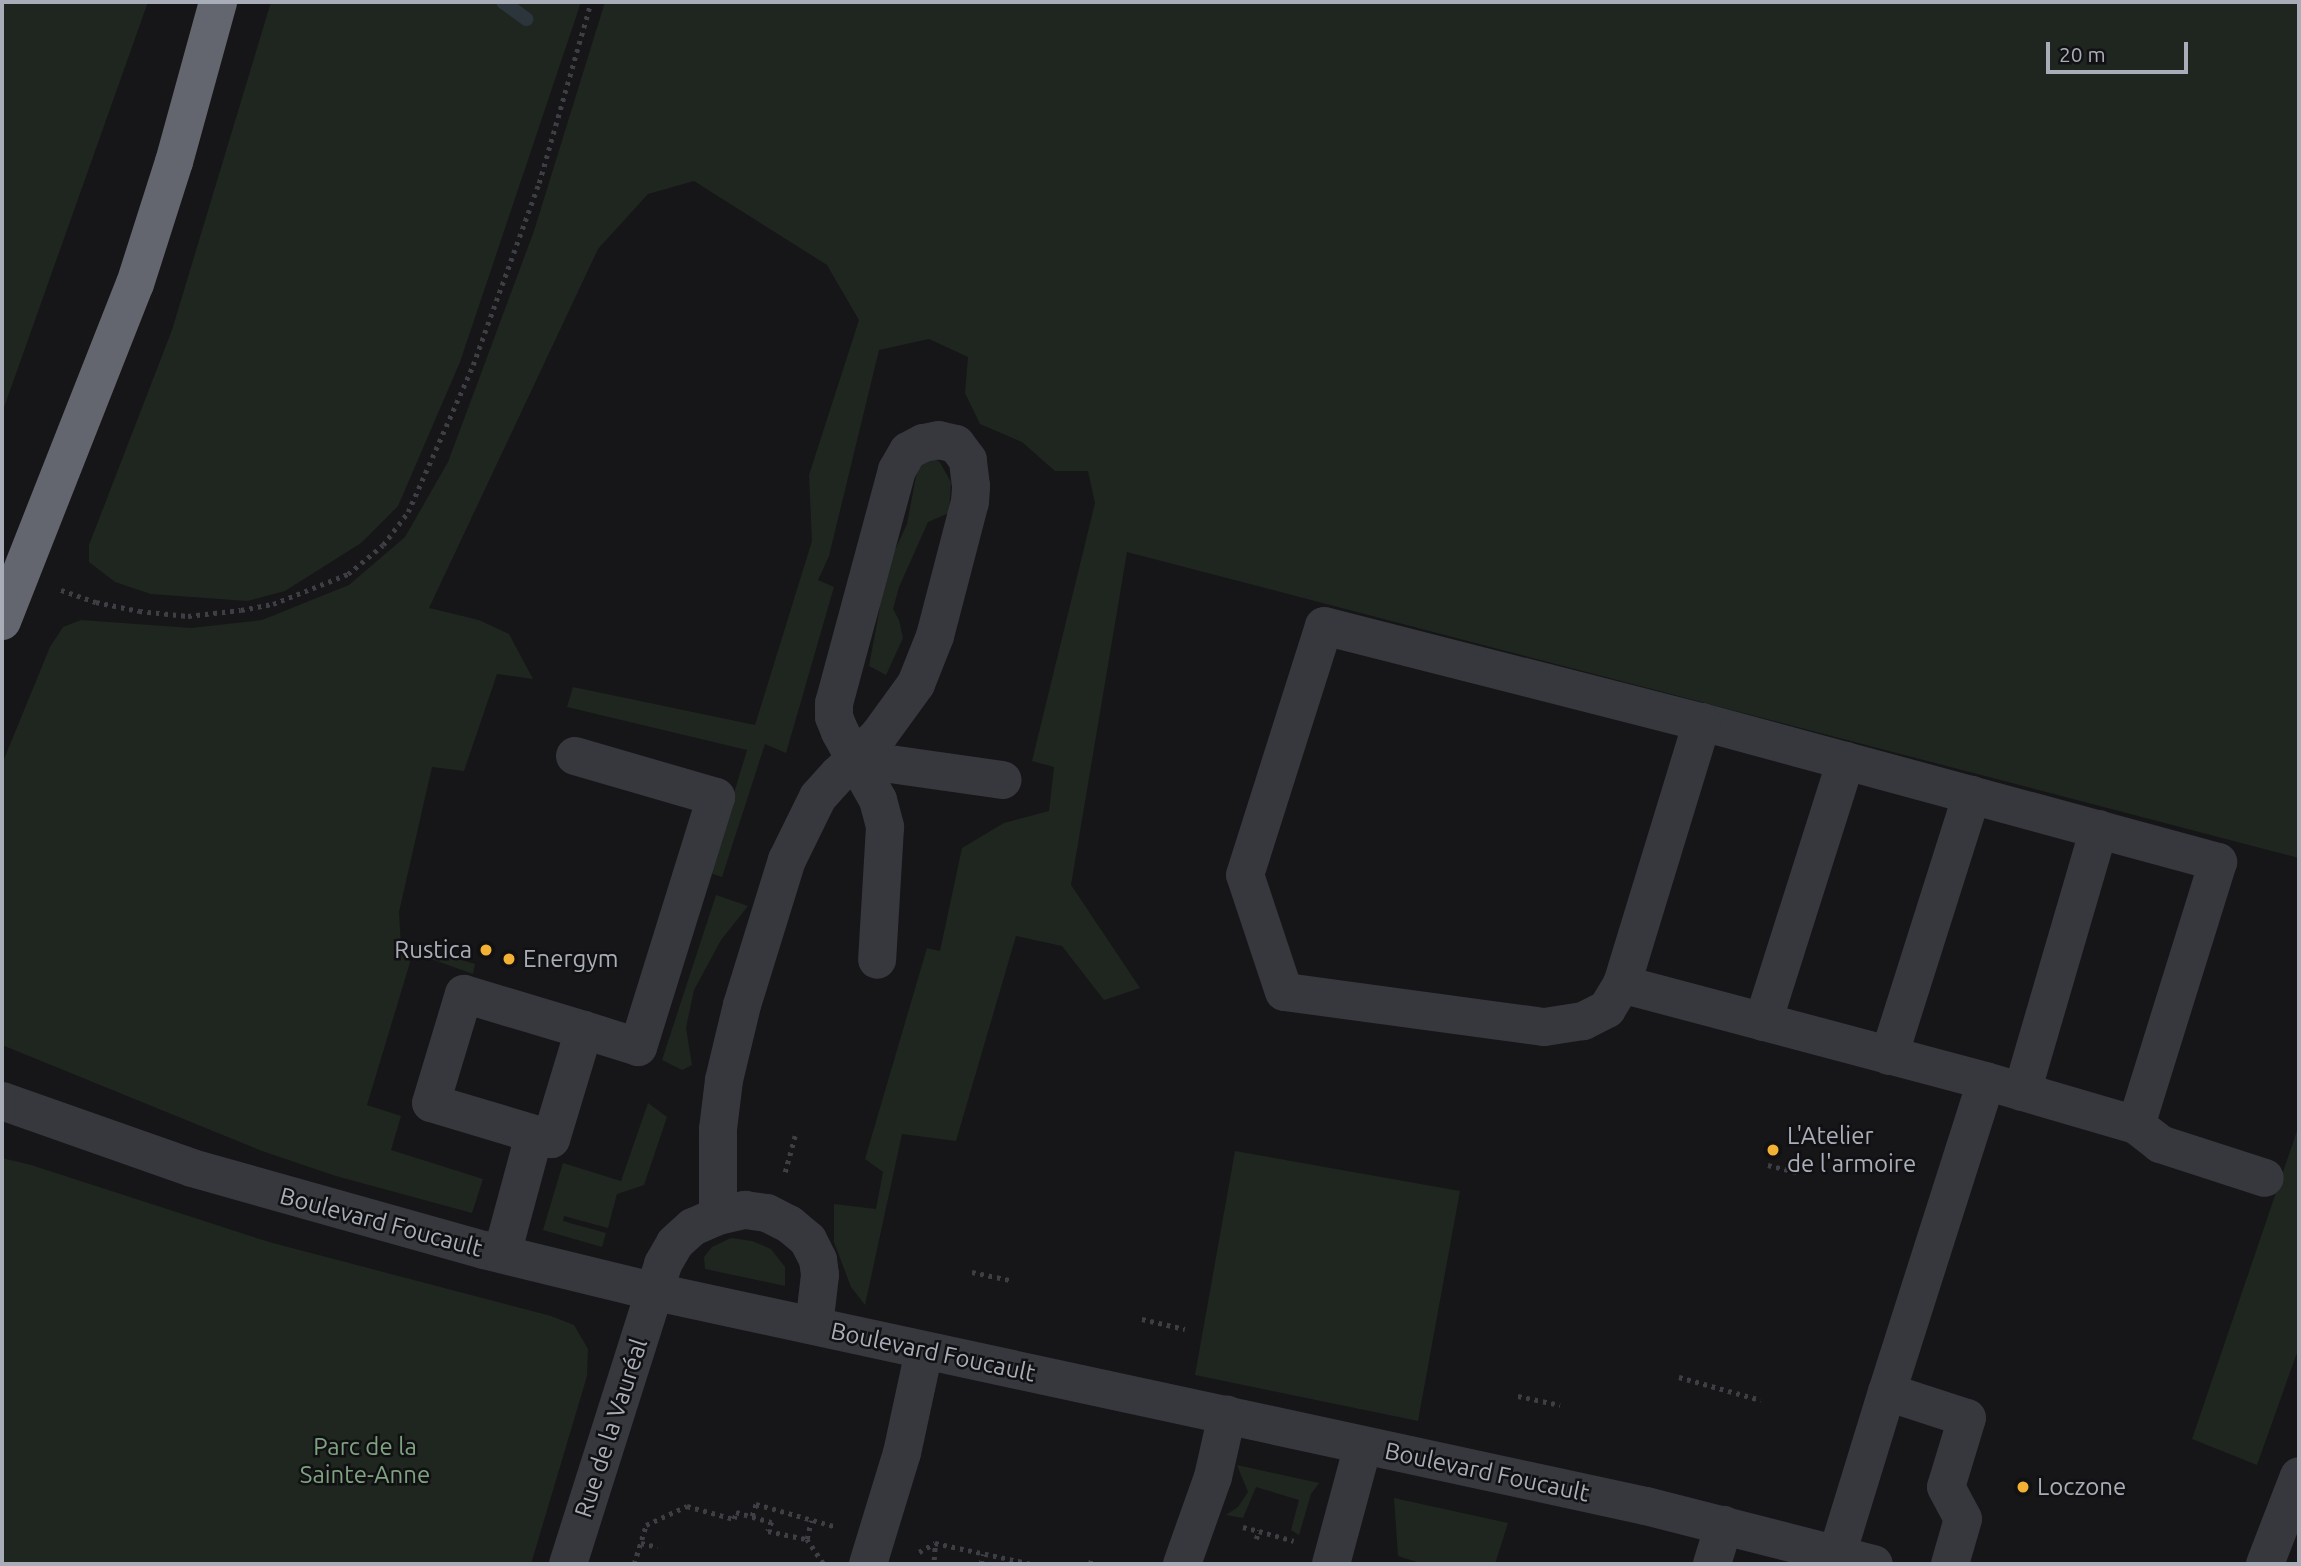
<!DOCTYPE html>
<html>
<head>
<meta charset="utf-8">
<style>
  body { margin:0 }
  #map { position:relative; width:2301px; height:1566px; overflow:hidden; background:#161618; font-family:Ubuntu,sans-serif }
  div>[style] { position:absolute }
  .green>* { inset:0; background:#1e261f }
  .stream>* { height:14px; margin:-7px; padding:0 7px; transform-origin:7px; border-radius:7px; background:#2c353c }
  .path>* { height:4.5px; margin-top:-2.25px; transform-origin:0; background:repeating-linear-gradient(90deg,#3d3f44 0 3.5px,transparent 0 8.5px) }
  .minor>* { height:38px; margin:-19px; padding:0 19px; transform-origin:19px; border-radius:19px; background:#37383d }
  .highway>* { height:38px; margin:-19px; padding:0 19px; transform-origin:19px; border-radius:19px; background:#63666e }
  .dots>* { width:19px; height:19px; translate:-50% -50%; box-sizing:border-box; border:4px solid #111113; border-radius:50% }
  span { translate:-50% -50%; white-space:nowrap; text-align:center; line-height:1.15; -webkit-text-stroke:5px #111113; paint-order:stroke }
  .poi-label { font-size:24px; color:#a8adb8 }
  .right { translate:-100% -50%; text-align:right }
  .left { translate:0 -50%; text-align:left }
  .street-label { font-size:24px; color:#a8adb8 }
  .park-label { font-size:24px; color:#7fa381 }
  .frame { position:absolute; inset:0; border:4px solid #a8adb8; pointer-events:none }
  .scale { position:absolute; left:2046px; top:42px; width:142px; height:32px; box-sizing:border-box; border:4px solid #a8adb8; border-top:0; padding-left:9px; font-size:21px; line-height:24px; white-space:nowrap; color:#a8adb8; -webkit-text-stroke:5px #111113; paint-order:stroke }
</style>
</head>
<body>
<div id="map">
  <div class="green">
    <div style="clip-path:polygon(2px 2px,148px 2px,2px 413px)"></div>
    <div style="clip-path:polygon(271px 2px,581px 2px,460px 362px,398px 506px,361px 543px,285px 591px,247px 601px,151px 594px,115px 582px,89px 562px,89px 545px,172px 330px)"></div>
    <div style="clip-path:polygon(605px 2px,2299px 2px,2299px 858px,1127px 552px,1071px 885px,1140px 988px,1104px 1000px,1062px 946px,1016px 936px,956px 1141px,902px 1134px,865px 1305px,851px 1287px,834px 1242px,834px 1204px,876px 1209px,883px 1172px,865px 1159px,927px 948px,940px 951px,962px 848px,1004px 823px,1049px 811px,1054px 767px,1032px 761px,1095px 503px,1088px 471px,1055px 471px,1022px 442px,980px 424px,965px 393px,968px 357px,929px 339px,879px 350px,829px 556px,818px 580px,834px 587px,786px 753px,765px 744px,722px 877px,710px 873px,747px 750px,567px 707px,573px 687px,755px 725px,812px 541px,809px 475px,859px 320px,827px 265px,694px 181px,648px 194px,598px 249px,429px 608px,479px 620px,509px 634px,533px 679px,497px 674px,464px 771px,432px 767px,399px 912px,401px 947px,410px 944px,475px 964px,473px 974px,406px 950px,404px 956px,411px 959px,367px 1105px,401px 1116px,391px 1150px,483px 1179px,472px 1213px,336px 1176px,262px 1151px,2px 1045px,2px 764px,50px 647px,63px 627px,81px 620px,191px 628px,262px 620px,349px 585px,405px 537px,448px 462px,534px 231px)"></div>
    <div style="clip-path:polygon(929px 458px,939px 461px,951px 482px,949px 513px,928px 522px,899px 587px,893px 609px,899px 620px,903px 638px,886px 675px,869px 666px,880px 607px,876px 591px,907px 524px,917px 471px)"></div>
    <div style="clip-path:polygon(716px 895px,748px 906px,721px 940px,694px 990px,686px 1028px,692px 1065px,682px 1070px,662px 1060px)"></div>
    <div style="clip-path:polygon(648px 1103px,667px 1117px,644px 1185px,617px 1194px,608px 1228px,564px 1216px,563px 1221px,606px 1233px,602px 1247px,543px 1230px,563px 1163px,621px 1181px)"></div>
    <div style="clip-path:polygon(2299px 1125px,2299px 1347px,2257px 1465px,2192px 1439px)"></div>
    <div style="clip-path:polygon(1235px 1151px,1460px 1191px,1418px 1421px,1195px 1375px)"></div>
    <div style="clip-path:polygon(2px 1158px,31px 1165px,269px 1242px,551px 1316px,574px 1325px,588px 1349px,587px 1376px,531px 1564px,2px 1564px)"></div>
    <div style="clip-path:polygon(731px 1238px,752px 1241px,771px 1249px,785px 1267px,785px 1286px,705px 1269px,704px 1257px,712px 1247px)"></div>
    <div style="clip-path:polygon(1237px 1465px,1319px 1483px,1311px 1494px,1299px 1535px,1291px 1530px,1299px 1500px,1256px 1487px,1243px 1518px,1226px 1515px,1238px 1507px,1248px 1492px)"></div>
    <div style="clip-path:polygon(1394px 1498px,1508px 1523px,1495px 1564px,1423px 1564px,1398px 1556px)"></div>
  </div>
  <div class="stream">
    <div style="left:503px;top:2px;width:29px;rotate:36deg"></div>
  </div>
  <div class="path">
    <div style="left:61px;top:590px;width:37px;rotate:19deg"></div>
    <div style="left:96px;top:602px;width:44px;rotate:11.8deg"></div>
    <div style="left:139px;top:611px;width:49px;rotate:5.8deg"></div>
    <div style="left:188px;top:616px;width:53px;rotate:-6.5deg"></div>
    <div style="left:241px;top:610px;width:33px;rotate:-11deg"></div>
    <div style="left:273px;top:604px;width:81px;rotate:-21.8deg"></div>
    <div style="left:348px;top:574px;width:45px;rotate:-39.6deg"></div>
    <div style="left:383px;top:545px;width:41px;rotate:-52.9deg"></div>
    <div style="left:408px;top:512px;width:161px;rotate:-66.1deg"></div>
    <div style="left:473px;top:365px;width:194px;rotate:-70.1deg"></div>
    <div style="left:539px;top:183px;width:188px;rotate:-74deg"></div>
    <div style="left:1768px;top:1165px;width:33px;rotate:14deg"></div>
    <div style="left:785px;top:1172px;width:41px;rotate:-74.6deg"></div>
    <div style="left:972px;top:1272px;width:38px;rotate:12deg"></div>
    <div style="left:1142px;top:1319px;width:44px;rotate:13.1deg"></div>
    <div style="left:1679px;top:1377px;width:85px;rotate:15.7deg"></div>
    <div style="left:1518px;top:1396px;width:43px;rotate:12.1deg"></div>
    <div style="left:752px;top:1516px;width:13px;rotate:-72deg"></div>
    <div style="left:756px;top:1504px;width:81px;rotate:15.8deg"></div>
    <div style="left:1243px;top:1527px;width:16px;rotate:14deg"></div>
    <div style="left:807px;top:1539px;width:19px;rotate:-78deg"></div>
    <div style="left:1256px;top:1539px;width:9px;rotate:-69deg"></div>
    <div style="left:1259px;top:1531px;width:36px;rotate:16deg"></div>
    <div style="left:641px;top:1543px;width:17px;rotate:13deg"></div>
    <div style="left:919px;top:1552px;width:18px;rotate:-29deg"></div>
    <div style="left:935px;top:1543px;width:99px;rotate:12.2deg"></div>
    <div style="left:934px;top:1560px;width:16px;rotate:-86deg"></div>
    <div style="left:634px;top:1564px;width:41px;rotate:-72.9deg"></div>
    <div style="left:646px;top:1525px;width:45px;rotate:-24.9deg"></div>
    <div style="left:687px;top:1506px;width:49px;rotate:15.5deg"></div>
    <div style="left:734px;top:1519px;width:7px;rotate:-74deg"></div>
    <div style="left:736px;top:1512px;width:37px;rotate:16deg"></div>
    <div style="left:772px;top:1522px;width:10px;rotate:114deg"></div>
    <div style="left:768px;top:1531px;width:40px;rotate:12deg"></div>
    <div style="left:807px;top:1539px;width:30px;rotate:56deg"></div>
    <div style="left:981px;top:1564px;width:10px;rotate:-79deg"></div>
    <div style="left:1090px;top:1564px;width:7px;rotate:-74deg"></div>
    <div style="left:1593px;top:1564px;width:1px"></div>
  </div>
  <div class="minor">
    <div style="left:1702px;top:722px;width:535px;rotate:15.18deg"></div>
    <div style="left:2218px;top:862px;width:275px;rotate:107.3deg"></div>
    <div style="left:2136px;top:1125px;width:156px;rotate:-163.7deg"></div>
    <div style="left:1986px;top:1081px;width:377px;rotate:-165.1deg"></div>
    <div style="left:1622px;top:984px;width:274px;rotate:-73deg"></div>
    <div style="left:575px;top:756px;width:147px;rotate:16.2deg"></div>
    <div style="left:716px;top:797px;width:262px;rotate:107.3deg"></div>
    <div style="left:638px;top:1047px;width:57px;rotate:-162.5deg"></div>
    <div style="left:855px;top:759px;width:149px;rotate:8.1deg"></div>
    <div style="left:1622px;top:984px;width:29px;rotate:121deg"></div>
    <div style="left:1607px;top:1009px;width:27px;rotate:153deg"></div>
    <div style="left:1583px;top:1021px;width:39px;rotate:171deg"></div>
    <div style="left:1544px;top:1027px;width:262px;rotate:-172.3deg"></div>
    <div style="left:1284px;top:992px;width:123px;rotate:-108.4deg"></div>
    <div style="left:1245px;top:875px;width:261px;rotate:-72.4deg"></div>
    <div style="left:1324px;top:626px;width:390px;rotate:14.3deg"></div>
    <div style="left:464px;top:994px;width:125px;rotate:16.7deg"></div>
    <div style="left:584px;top:1030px;width:114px;rotate:106.8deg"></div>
    <div style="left:551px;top:1139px;width:125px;rotate:-163.3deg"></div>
    <div style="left:431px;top:1103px;width:114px;rotate:-73.2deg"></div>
    <div style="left:1763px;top:1022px;width:274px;rotate:-72.4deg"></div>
    <div style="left:1889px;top:1056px;width:274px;rotate:-72.4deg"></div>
    <div style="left:2022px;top:1092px;width:274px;rotate:-73.7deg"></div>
    <div style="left:2px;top:1101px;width:201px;rotate:19.4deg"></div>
    <div style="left:192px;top:1168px;width:303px;rotate:15.7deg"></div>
    <div style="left:484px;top:1250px;width:177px;rotate:13.7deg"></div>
    <div style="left:656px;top:1292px;width:1013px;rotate:12.2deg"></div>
    <div style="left:1646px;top:1506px;width:235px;rotate:14.3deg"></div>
    <div style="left:2136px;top:1125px;width:31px;rotate:38deg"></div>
    <div style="left:2160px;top:1144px;width:110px;rotate:17.9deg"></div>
    <div style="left:718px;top:1216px;width:87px;rotate:-90deg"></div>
    <div style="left:718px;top:1129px;width:49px;rotate:-83deg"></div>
    <div style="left:724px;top:1080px;width:77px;rotate:-76.5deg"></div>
    <div style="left:742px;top:1005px;width:152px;rotate:-72.8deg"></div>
    <div style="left:787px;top:860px;width:70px;rotate:-63.8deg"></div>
    <div style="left:818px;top:797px;width:30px;rotate:-48deg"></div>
    <div style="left:838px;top:775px;width:23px;rotate:-43deg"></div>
    <div style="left:855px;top:759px;width:34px;rotate:-45deg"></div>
    <div style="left:879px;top:735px;width:63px;rotate:-54deg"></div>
    <div style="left:916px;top:684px;width:52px;rotate:-68.4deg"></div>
    <div style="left:935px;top:636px;width:138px;rotate:-75.4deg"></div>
    <div style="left:970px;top:502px;width:16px;rotate:-86deg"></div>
    <div style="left:971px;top:486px;width:26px;rotate:-97deg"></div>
    <div style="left:968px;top:460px;width:20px;rotate:-127deg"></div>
    <div style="left:956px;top:444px;width:17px;rotate:-167deg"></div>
    <div style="left:939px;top:440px;width:16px;rotate:169deg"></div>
    <div style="left:923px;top:443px;width:17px;rotate:152deg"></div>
    <div style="left:908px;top:451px;width:22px;rotate:120deg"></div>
    <div style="left:897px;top:470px;width:241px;rotate:105.1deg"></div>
    <div style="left:834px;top:703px;width:14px;rotate:90deg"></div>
    <div style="left:834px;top:717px;width:16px;rotate:68deg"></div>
    <div style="left:840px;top:732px;width:31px;rotate:61deg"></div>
    <div style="left:855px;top:759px;width:47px;rotate:60.7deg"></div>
    <div style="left:878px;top:800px;width:28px;rotate:75deg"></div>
    <div style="left:885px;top:827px;width:133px;rotate:93.4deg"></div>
    <div style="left:502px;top:1254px;width:123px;rotate:-74.9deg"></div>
    <div style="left:1887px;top:1392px;width:326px;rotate:-72.3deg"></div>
    <div style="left:568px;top:1564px;width:315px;rotate:-72.4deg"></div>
    <div style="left:663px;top:1264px;width:24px;rotate:-60deg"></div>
    <div style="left:675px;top:1243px;width:24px;rotate:-42deg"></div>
    <div style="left:693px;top:1227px;width:27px;rotate:-24deg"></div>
    <div style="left:718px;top:1216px;width:28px;rotate:-13deg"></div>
    <div style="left:745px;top:1210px;width:22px;rotate:8deg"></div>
    <div style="left:767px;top:1213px;width:25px;rotate:27deg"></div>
    <div style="left:789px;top:1224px;width:25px;rotate:40deg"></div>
    <div style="left:808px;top:1240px;width:22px;rotate:63deg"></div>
    <div style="left:818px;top:1260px;width:15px;rotate:82deg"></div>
    <div style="left:820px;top:1275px;width:51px;rotate:96.7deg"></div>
    <div style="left:868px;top:1564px;width:116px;rotate:-73deg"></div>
    <div style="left:902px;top:1453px;width:104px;rotate:-77.8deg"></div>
    <div style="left:1182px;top:1564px;width:92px;rotate:-70.4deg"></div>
    <div style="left:1213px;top:1477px;width:64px;rotate:-77.3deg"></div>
    <div style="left:1331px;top:1564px;width:123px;rotate:-74.9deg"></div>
    <div style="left:1712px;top:1564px;width:41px;rotate:-72.9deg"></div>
    <div style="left:1834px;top:1564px;width:180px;rotate:-72.9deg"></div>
    <div style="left:1887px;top:1392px;width:84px;rotate:18deg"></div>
    <div style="left:1967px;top:1418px;width:72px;rotate:106.9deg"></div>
    <div style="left:1946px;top:1487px;width:36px;rotate:62deg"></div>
    <div style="left:1963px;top:1519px;width:47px;rotate:106.1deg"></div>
    <div style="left:2265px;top:1564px;width:94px;rotate:-68.9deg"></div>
  </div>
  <div class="highway">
    <div style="left:2px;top:621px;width:362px;rotate:-68.5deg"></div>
    <div style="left:135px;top:284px;width:128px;rotate:-72.3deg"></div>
    <div style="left:174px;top:162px;width:166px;rotate:-74.6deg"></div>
  </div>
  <div class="dots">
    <div style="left:486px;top:950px;background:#f2b134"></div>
    <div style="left:509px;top:959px;background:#f2b134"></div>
    <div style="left:1773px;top:1150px;background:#f2b134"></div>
    <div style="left:2023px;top:1487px;background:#f2b134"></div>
  </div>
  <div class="poi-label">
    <span class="right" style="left:472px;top:950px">Rustica</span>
    <span class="left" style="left:523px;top:959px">Energym</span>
    <span class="left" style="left:1787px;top:1150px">L'Atelier<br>de l'armoire</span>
    <span class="left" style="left:2037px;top:1487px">Loczone</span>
  </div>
  <div class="street-label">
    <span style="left:381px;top:1222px;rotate:15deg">Boulevard Foucault</span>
    <span style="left:933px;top:1352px;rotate:12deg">Boulevard Foucault</span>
    <span style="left:611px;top:1428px;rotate:-72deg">Rue de la Vauréal</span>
    <span style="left:1487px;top:1472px;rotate:12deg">Boulevard Foucault</span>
  </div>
  <div class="park-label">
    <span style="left:365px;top:1461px">Parc de la<br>Sainte-Anne</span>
  </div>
  <div class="frame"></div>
  <div class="scale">20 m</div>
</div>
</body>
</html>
